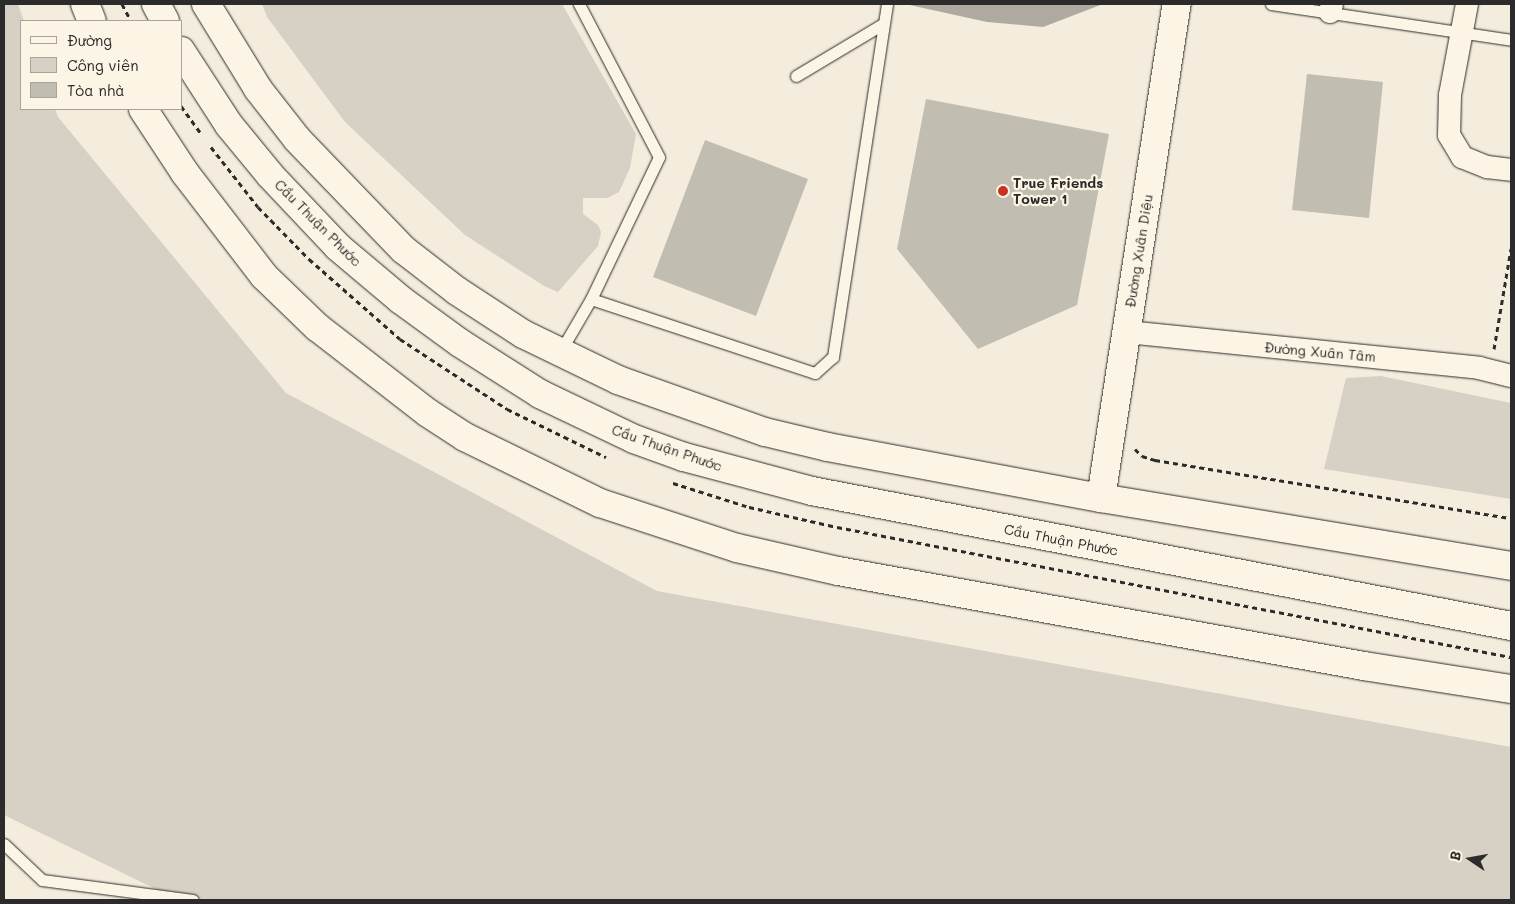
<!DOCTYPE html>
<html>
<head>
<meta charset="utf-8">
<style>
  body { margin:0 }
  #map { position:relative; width:1515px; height:904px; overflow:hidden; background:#f4edde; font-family:Mali,sans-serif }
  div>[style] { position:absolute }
  .green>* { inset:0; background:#d6d1c4 }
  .water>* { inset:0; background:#afaaa0 }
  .building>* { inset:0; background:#c2bdb1 }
  .path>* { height:3px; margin-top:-1.5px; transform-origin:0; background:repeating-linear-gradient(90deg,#2b2b2b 0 5px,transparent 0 9px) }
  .roads { filter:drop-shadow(0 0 1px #2b2b2b) drop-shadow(0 0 1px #2b2b2b) }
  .lane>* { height:11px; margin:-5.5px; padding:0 5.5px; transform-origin:5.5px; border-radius:5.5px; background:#fcf5e5 }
  .street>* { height:22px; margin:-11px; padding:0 11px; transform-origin:11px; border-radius:11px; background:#fcf5e5 }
  .secondary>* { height:28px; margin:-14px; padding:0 14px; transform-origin:14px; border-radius:14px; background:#fcf5e5 }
  .primary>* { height:28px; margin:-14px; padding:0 14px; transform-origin:14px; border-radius:14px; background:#fcf5e5 }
  .dots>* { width:14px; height:14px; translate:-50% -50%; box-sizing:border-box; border:2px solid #fcf5e5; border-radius:50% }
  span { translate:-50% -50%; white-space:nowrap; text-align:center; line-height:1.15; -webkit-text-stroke:4.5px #fcf5e5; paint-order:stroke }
  .poi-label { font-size:14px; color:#2b2b2b; font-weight:700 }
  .left { translate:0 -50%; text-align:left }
  .street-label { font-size:14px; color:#2b2b2b }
  .frame { position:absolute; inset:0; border:5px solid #2b2b2b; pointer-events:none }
  .legend { position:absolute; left:20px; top:20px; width:162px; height:90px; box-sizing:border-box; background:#fcf5e5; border:1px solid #a8a49b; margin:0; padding:6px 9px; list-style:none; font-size:15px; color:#2b2b2b }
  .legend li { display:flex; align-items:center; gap:10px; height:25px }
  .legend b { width:25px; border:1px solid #a8a49b }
  .north { position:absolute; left:1445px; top:834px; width:50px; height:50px; -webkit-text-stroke:4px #fcf5e5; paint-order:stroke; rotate:282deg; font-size:14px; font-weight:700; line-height:20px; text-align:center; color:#2b2b2b }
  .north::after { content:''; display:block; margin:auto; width:18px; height:22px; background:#2b2b2b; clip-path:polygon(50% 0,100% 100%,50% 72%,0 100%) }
</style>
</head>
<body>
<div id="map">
  <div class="green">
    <div style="clip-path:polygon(4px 4px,18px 4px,24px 21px,21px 21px,21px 109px,55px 109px,58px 117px,286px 393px,657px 591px,1511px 747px,1511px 900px,178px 900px,4px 815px)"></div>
    <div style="clip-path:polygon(262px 4px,562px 4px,636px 134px,630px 168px,619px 192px,607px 198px,583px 198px,583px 214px,598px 225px,601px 232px,598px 246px,558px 292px,544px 286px,465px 235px,345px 122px,267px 17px)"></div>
    <div style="clip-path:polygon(1381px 376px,1511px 403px,1511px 499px,1324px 469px,1346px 378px)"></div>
  </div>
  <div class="water">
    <div style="clip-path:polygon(905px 4px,1103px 4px,1043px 27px,987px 22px)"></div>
  </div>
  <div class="building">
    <div style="clip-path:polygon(1307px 74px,1383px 82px,1369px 218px,1292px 210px)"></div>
    <div style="clip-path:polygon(926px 99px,1109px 134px,1077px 305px,978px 349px,897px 249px)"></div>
    <div style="clip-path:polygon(705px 140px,808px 179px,756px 316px,653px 277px)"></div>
  </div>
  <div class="path">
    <div style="left:122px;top:4px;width:19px;rotate:62deg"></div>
    <div style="left:181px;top:106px;width:34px;rotate:54deg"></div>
    <div style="left:211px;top:147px;width:76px;rotate:51.9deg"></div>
    <div style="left:258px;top:207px;width:73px;rotate:45.6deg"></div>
    <div style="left:309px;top:259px;width:121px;rotate:41.3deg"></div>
    <div style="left:400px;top:339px;width:128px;rotate:33.2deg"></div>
    <div style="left:507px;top:409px;width:110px;rotate:25.9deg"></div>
    <div style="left:1494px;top:349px;width:102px;rotate:-80.4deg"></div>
    <div style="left:1135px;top:449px;width:10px;rotate:45deg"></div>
    <div style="left:1142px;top:456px;width:14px;rotate:17deg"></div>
    <div style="left:1155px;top:460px;width:361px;rotate:9.3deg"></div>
    <div style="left:673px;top:483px;width:80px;rotate:17.5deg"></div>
    <div style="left:749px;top:507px;width:90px;rotate:12.8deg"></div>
    <div style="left:837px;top:527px;width:686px;rotate:10.92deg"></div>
  </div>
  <div class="roads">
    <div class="lane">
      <div style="left:1271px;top:4px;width:243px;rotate:8.5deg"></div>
      <div style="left:796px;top:76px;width:101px;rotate:-30.9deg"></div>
      <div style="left:591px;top:299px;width:236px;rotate:18.3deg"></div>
      <div style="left:815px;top:373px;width:24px;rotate:-42deg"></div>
      <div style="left:833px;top:357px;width:357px;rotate:-81.3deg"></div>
      <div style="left:560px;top:352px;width:61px;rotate:-59.7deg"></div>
      <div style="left:591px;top:299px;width:157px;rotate:-64.4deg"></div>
      <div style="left:659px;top:157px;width:173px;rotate:-117.6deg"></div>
      <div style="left:4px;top:844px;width:52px;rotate:43.5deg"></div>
      <div style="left:42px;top:880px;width:152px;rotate:7.5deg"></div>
    </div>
    <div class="street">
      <div style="left:1467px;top:4px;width:93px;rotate:100.6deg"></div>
      <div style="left:1450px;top:95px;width:40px;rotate:91.4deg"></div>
      <div style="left:1449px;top:135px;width:26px;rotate:59deg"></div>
      <div style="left:1462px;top:157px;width:27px;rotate:22deg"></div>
      <div style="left:1487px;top:167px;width:24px;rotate:7deg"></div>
      <div style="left:1330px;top:12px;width:8px;rotate:-76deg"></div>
      <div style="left:1127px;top:332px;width:354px;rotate:5.8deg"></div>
      <div style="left:1479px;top:368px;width:33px;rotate:14deg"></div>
    </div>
    <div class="secondary">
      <div style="left:85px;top:4px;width:18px;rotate:68deg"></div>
      <div style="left:206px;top:4px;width:100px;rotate:58.5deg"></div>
      <div style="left:258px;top:89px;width:63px;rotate:52deg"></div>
      <div style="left:297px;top:139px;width:154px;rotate:46.1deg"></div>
      <div style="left:404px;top:250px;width:67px;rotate:37.7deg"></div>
      <div style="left:457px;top:291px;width:79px;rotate:33.1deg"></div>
      <div style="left:523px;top:334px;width:106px;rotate:25.8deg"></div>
      <div style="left:618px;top:380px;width:156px;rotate:19.5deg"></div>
      <div style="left:765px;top:432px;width:65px;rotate:13.4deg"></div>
      <div style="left:828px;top:447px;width:278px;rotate:10.6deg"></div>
      <div style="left:1101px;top:498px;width:416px;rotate:9.4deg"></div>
      <div style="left:143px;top:109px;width:77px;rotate:56.7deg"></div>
      <div style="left:185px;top:173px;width:130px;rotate:52.5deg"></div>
      <div style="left:264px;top:276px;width:74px;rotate:43.9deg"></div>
      <div style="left:317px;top:327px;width:140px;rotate:37.8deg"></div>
      <div style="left:428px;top:413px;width:44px;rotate:33deg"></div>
      <div style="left:465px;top:437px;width:150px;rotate:26.1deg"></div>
      <div style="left:600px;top:503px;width:144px;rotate:18.2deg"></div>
      <div style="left:737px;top:548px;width:104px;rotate:12.8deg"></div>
      <div style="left:838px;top:571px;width:535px;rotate:10.24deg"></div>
      <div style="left:1364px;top:666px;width:149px;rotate:8.9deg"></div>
      <div style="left:1101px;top:498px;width:500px;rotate:-81.3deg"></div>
    </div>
    <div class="primary">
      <div style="left:156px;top:4px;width:19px;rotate:62deg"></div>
      <div style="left:181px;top:51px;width:88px;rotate:57deg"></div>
      <div style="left:229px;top:125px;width:65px;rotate:50.6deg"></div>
      <div style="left:270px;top:175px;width:99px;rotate:46.6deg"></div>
      <div style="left:338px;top:247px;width:82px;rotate:40.1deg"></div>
      <div style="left:401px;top:300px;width:73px;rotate:36.1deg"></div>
      <div style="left:460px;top:343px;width:95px;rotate:32.5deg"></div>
      <div style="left:540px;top:394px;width:104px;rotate:25.6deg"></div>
      <div style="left:634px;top:439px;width:53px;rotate:19.8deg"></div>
      <div style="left:684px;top:457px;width:132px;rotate:14.9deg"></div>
      <div style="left:812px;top:491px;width:712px;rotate:10.93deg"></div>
    </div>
  </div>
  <div class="dots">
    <div style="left:1003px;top:191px;background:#c8321e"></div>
  </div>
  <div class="poi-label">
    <span class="left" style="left:1013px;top:191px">True Friends<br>Tower 1</span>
  </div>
  <div class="street-label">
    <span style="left:318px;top:223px;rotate:45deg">Cầu Thuận Phước</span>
    <span style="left:1139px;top:251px;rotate:-81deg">Đường Xuân Diệu</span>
    <span style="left:1320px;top:352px;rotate:5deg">Đường Xuân Tâm</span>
    <span style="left:667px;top:448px;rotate:19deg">Cầu Thuận Phước</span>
    <span style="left:1061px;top:540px;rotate:11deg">Cầu Thuận Phước</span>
  </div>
  <div class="frame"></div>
  <ul class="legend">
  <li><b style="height:6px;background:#fcf5e5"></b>Đường</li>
  <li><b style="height:14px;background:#d6d1c4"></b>Công viên</li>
  <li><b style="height:14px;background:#c2bdb1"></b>Tòa nhà</li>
  </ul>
  <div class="north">B</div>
</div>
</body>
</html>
